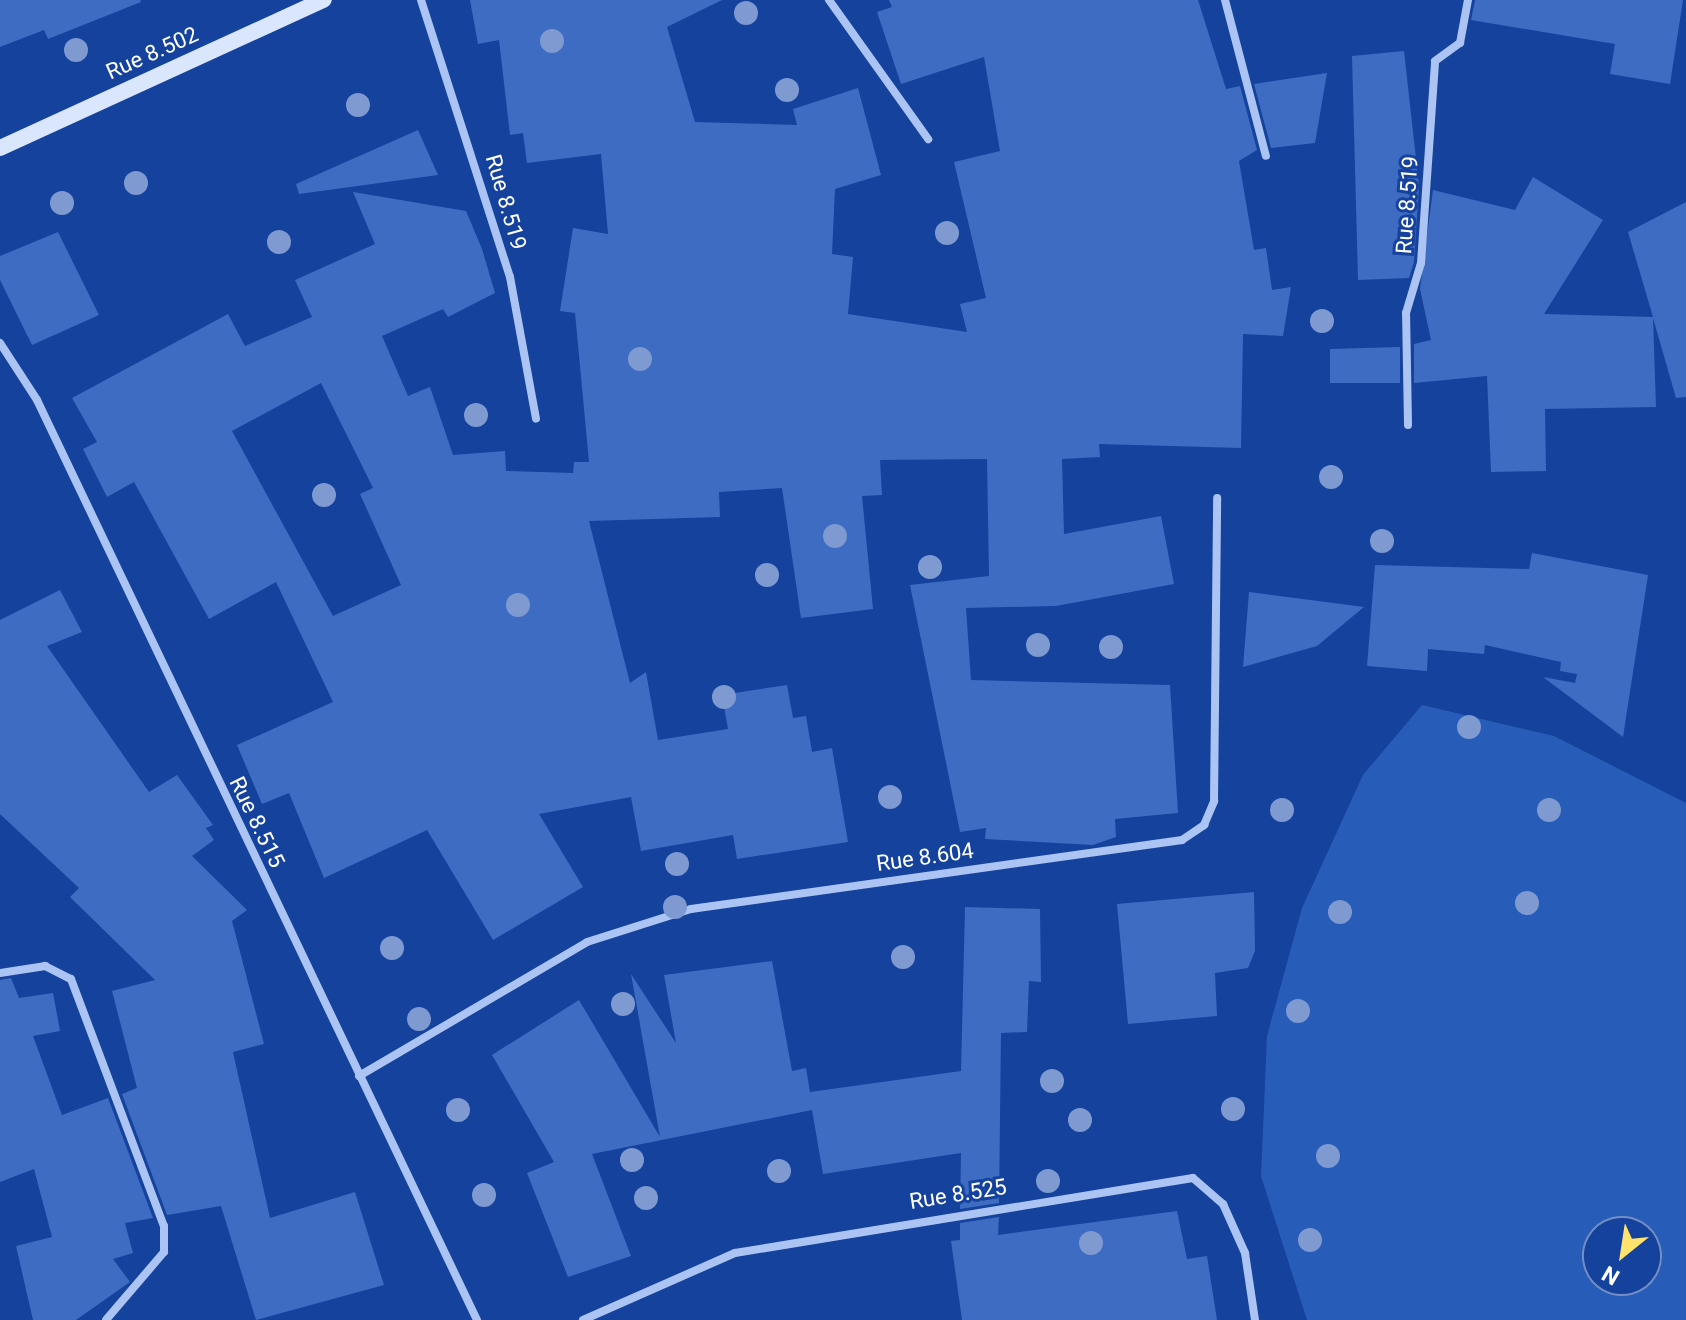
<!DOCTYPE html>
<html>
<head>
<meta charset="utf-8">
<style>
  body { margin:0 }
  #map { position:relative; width:1686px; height:1320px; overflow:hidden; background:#15429c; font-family:Roboto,sans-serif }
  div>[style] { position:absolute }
  .green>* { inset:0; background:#285cb9 }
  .building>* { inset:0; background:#3e6cc2 }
  .minor>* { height:8px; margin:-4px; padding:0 4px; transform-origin:4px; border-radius:4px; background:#abc4f3 }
  .secondary>* { height:16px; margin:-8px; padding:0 8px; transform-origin:8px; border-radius:8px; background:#dae6fc }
  .trees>* { width:24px; height:24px; margin:-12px; border-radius:50%; background:#7e9ad1 }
  span { translate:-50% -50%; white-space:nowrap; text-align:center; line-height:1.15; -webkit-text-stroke:6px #15429c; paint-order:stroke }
  .street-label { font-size:22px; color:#fff }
  .north { position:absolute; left:1582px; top:1216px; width:80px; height:80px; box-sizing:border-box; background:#15429c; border:2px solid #738ec4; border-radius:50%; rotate:210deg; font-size:22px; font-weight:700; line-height:32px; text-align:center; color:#fff }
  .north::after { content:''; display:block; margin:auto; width:28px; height:36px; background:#ffe36d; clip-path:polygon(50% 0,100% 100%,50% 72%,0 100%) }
</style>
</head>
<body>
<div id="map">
  <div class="green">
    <div style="clip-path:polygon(evenodd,1422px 705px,1554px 736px,1686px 803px,1686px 1320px,1307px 1320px,1261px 1176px,1267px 1036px,1302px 908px,1363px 775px,1422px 705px,1646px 1232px,1646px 1280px,1598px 1280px,1598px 1232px,1646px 1232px)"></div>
  </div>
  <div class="building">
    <div style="clip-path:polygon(0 0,140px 0,141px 2px,48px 39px,44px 30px,0 47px)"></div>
    <div style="clip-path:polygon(evenodd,470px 0,722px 0,667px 27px,695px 122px,797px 125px,793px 109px,858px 88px,881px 175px,835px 189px,832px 254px,853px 257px,848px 314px,967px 332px,960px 304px,986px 298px,954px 162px,1000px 151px,984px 57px,901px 84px,877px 12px,892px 7px,889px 0,1198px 0,1226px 89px,1240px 86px,1257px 150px,1239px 161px,1254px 250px,1266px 248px,1272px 290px,1291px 287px,1283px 336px,1243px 334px,1241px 448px,1099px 444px,1100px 457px,1062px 459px,1064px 534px,1161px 516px,1174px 584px,1056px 606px,966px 608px,971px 680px,1170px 685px,1178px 813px,1115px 819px,1116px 837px,1093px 845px,985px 839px,986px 828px,960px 832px,910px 585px,989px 576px,987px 459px,880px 460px,882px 495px,862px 496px,873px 609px,801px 618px,782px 488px,719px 492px,720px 517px,589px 521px,630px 683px,646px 672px,658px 740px,728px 729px,722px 695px,787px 685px,793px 718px,806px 716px,812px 752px,832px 748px,848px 842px,737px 859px,733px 835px,641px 851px,631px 797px,539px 814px,583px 887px,493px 940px,427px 830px,324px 878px,289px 793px,262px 804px,237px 745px,333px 702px,276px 582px,209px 619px,134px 482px,107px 497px,83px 449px,97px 442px,72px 398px,228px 314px,245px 346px,312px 317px,295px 280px,375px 244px,353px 192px,466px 211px,482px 249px,495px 293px,448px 317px,443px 309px,382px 336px,408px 396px,430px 387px,453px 455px,505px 451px,506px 471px,573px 473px,574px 462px,589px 462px,575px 313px,560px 311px,573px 228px,608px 234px,601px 154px,527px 163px,523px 133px,510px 135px,499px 40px,478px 44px,470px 0,321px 383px,373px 488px,360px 494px,401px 585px,333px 616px,232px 431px,321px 383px)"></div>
    <div style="clip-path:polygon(1475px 0,1683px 0,1670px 84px,1610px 74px,1615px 44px,1471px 20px)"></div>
    <div style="clip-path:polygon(1404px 51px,1419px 186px,1414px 262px,1409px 278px,1358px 280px,1352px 56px)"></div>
    <div style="clip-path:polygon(1327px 73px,1315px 143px,1271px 148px,1254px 84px)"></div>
    <div style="clip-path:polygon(418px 130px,438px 175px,299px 194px,296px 184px)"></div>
    <div style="clip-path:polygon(1533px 177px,1603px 220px,1544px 314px,1653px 317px,1628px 232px,1686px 202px,1686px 397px,1676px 398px,1653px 318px,1656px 407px,1545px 409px,1546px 471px,1491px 472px,1487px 376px,1414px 383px,1414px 344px,1431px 340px,1420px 289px,1433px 190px,1515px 210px)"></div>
    <div style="clip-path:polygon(58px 232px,99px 315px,32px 345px,0 280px,0 256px)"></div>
    <div style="clip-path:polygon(1400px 347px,1400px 383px,1330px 383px,1330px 349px)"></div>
    <div style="clip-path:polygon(1532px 553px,1648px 575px,1623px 737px,1543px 677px,1575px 683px,1577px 674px,1560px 671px,1561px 662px,1485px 645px,1484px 654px,1428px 649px,1427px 671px,1367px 666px,1375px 565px,1529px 569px)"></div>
    <div style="clip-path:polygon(60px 590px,82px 632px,47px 646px,149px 792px,177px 775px,213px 825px,206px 828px,214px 840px,192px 856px,247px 910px,232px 921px,264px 1044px,233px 1052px,270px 1218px,355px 1192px,384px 1285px,256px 1320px,221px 1206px,167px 1215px,122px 1094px,137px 1088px,112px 991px,155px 980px,70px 897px,79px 888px,0 814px,0 620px)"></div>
    <div style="clip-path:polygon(1249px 592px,1364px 607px,1317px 646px,1243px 667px)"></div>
    <div style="clip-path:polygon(1254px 892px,1255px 951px,1248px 968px,1215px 973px,1217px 1016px,1128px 1024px,1117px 904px)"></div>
    <div style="clip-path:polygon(965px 907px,1040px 909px,1041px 982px,1029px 981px,1027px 1032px,1001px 1033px,999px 1203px,960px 1209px,961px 1153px,823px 1174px,812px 1110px,592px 1154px,631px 1256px,568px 1277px,527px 1173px,554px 1162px,492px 1055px,579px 1000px,660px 1137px,631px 974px,676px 1043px,664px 975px,772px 961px,792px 1071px,806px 1068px,810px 1092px,961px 1071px)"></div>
    <div style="clip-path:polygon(11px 978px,19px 998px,53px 993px,60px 1031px,33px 1036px,62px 1115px,108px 1098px,153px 1218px,125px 1223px,133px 1253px,113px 1259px,130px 1282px,76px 1320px,33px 1320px,16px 1246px,52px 1237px,34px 1169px,0 1182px,0 980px)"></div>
    <div style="clip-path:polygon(1177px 1211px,1187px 1259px,1207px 1256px,1217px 1320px,962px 1320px,951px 1241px,960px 1240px,960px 1223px,999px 1217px,998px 1235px)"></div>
  </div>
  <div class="minor">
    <div style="left:421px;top:0;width:291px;rotate:72.2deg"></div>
    <div style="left:510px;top:277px;width:144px;rotate:79.6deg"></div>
    <div style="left:829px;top:0;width:171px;rotate:54.5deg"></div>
    <div style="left:1225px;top:0;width:161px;rotate:75.3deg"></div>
    <div style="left:0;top:343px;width:68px;rotate:57deg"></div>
    <div style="left:37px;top:400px;width:1020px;rotate:64.44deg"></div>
    <div style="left:1408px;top:425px;width:112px;rotate:-91deg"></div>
    <div style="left:1406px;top:313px;width:52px;rotate:-73.3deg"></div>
    <div style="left:1421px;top:263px;width:202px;rotate:-86deg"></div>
    <div style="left:1435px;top:61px;width:31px;rotate:-36deg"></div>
    <div style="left:1460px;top:43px;width:44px;rotate:-79.5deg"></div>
    <div style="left:0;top:973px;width:46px;rotate:-8.8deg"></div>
    <div style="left:45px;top:966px;width:29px;rotate:27deg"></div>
    <div style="left:71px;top:979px;width:264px;rotate:69.4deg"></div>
    <div style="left:164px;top:1226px;width:26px;rotate:90deg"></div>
    <div style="left:164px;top:1252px;width:89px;rotate:130.5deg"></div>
    <div style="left:359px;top:1076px;width:264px;rotate:-30.4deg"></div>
    <div style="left:587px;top:942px;width:109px;rotate:-17.6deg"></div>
    <div style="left:691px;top:909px;width:496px;rotate:-8deg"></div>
    <div style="left:1182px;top:840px;width:27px;rotate:-34deg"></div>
    <div style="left:1204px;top:825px;width:26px;rotate:-67deg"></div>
    <div style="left:1214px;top:801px;width:303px;rotate:-89.4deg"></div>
    <div style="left:583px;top:1320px;width:166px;rotate:-23.8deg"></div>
    <div style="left:735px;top:1253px;width:464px;rotate:-9.3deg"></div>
    <div style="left:1193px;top:1178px;width:40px;rotate:41deg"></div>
    <div style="left:1223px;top:1204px;width:54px;rotate:65.8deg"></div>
    <div style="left:1245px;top:1253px;width:68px;rotate:81.5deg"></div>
  </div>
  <div class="secondary">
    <div style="left:0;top:148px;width:356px;rotate:-24.6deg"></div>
  </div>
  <div class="trees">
    <div style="left:746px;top:13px"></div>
    <div style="left:552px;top:41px"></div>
    <div style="left:76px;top:50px"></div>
    <div style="left:787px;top:90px"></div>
    <div style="left:358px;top:105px"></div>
    <div style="left:136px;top:183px"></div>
    <div style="left:62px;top:203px"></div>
    <div style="left:947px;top:233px"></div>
    <div style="left:279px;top:242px"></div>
    <div style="left:1322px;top:321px"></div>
    <div style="left:640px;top:359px"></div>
    <div style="left:476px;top:415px"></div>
    <div style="left:1331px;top:477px"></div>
    <div style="left:324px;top:495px"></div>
    <div style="left:835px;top:536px"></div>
    <div style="left:1382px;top:541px"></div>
    <div style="left:930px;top:567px"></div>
    <div style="left:767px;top:575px"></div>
    <div style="left:518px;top:605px"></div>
    <div style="left:1038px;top:645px"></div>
    <div style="left:1111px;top:647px"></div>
    <div style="left:724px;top:697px"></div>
    <div style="left:1469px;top:727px"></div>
    <div style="left:890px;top:797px"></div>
    <div style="left:1282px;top:810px"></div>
    <div style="left:1549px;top:810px"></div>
    <div style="left:677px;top:864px"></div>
    <div style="left:1527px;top:903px"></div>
    <div style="left:675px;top:907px"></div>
    <div style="left:1340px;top:912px"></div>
    <div style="left:392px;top:948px"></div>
    <div style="left:903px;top:957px"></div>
    <div style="left:623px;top:1004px"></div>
    <div style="left:1298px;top:1011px"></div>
    <div style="left:419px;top:1019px"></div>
    <div style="left:1052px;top:1081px"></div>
    <div style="left:1233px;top:1109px"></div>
    <div style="left:458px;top:1110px"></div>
    <div style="left:1080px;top:1120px"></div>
    <div style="left:1328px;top:1156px"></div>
    <div style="left:632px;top:1160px"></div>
    <div style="left:779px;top:1171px"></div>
    <div style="left:1048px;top:1181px"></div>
    <div style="left:484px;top:1195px"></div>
    <div style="left:646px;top:1198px"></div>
    <div style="left:1310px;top:1240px"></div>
    <div style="left:1091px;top:1243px"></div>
  </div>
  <div class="street-label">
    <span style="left:152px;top:53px;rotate:-24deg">Rue 8.502</span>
    <span style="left:506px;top:202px;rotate:74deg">Rue 8.519</span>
    <span style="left:1407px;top:205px;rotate:-86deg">Rue 8.519</span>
    <span style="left:257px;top:822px;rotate:64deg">Rue 8.515</span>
    <span style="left:925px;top:857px;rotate:-8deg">Rue 8.604</span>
    <span style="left:958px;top:1194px;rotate:-9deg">Rue 8.525</span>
  </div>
  <div class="north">N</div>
</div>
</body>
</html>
